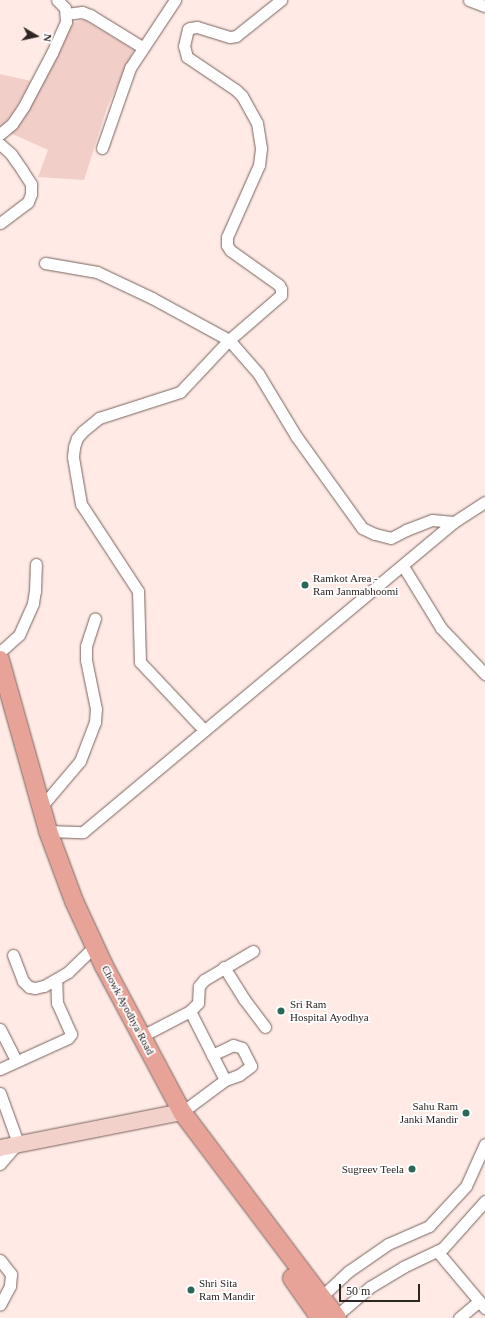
<!DOCTYPE html>
<html>
<head>
<meta charset="utf-8">
<style>
  body { margin:0 }
  #map { position:relative; width:485px; height:1318px; overflow:hidden; background:#ffeae5; font-family:"Times New Roman",serif }
  div>[style] { position:absolute }
  .green>* { inset:0; background:#f1cfc8 }
  .roads { filter:drop-shadow(0 0 1px #79625d) drop-shadow(0 0 1px #79625d) }
  .street>* { height:11px; margin:-5.5px; padding:0 5.5px; transform-origin:5.5px; border-radius:5.5px; background:#fff }
  .secondary>* { height:16px; margin:-8px; padding:0 8px; transform-origin:8px; border-radius:8px; background:#f3d1cb }
  .primary>* { height:18px; margin:-9px; padding:0 9px; transform-origin:9px; border-radius:9px; background:#e7a397 }
  .dots>* { width:11px; height:11px; translate:-50% -50%; box-sizing:border-box; border:2px solid #fff; border-radius:50% }
  span { translate:-50% -50%; white-space:nowrap; text-align:center; line-height:1.15; -webkit-text-stroke:3.5px #fff; paint-order:stroke }
  .poi-label { font-size:11px; color:#2e2422 }
  .left { translate:0 -50%; text-align:left }
  .right { translate:-100% -50%; text-align:right }
  .street-label { font-size:11px; color:#2e2422 }
  .north { position:absolute; left:16px; top:16px; width:40px; height:40px; -webkit-text-stroke:3px #fff; paint-order:stroke; rotate:99deg; font-size:11px; font-weight:700; line-height:16px; text-align:center; color:#2e2422 }
  .north::after { content:''; display:block; margin:auto; width:14px; height:18px; background:#2e2422; clip-path:polygon(50% 0,100% 100%,50% 72%,0 100%) }
  .scale { position:absolute; left:339px; top:1284px; width:81px; height:18px; box-sizing:border-box; border:2px solid #2e2422; border-top:0; padding-left:5px; font-size:12px; line-height:14px; white-space:nowrap; color:#2e2422; -webkit-text-stroke:3px #fff; paint-order:stroke }
</style>
</head>
<body>
<div id="map">
  <div class="green">
    <div style="clip-path:polygon(85px 20px,134px 50px,107px 108px,84px 180px,38px 177px,48px 150px,10px 133px,70px 23px)"></div>
    <div style="clip-path:polygon(0 74px,31px 81px,14px 112px,0 129px)"></div>
  </div>
  <div class="roads">
    <div class="street">
      <div style="left:469px;top:0;width:17px;rotate:21deg"></div>
      <div style="left:66px;top:14px;width:16px;rotate:-7deg"></div>
      <div style="left:82px;top:12px;width:9px;rotate:21deg"></div>
      <div style="left:90px;top:15px;width:61px;rotate:31.6deg"></div>
      <div style="left:0;top:134px;width:16px;rotate:-40deg"></div>
      <div style="left:12px;top:124px;width:22px;rotate:-56deg"></div>
      <div style="left:24px;top:106px;width:60px;rotate:-62.2deg"></div>
      <div style="left:52px;top:53px;width:34px;rotate:-66deg"></div>
      <div style="left:66px;top:22px;width:14px;rotate:-94deg"></div>
      <div style="left:65px;top:8px;width:11px;rotate:-135deg"></div>
      <div style="left:0;top:144px;width:15px;rotate:42deg"></div>
      <div style="left:11px;top:154px;width:19px;rotate:55deg"></div>
      <div style="left:22px;top:170px;width:17px;rotate:57deg"></div>
      <div style="left:31px;top:184px;width:10px;rotate:90deg"></div>
      <div style="left:31px;top:194px;width:9px;rotate:111deg"></div>
      <div style="left:28px;top:202px;width:35px;rotate:143deg"></div>
      <div style="left:102px;top:148px;width:85px;rotate:-70.7deg"></div>
      <div style="left:130px;top:68px;width:82px;rotate:-56.5deg"></div>
      <div style="left:45px;top:263px;width:53px;rotate:9.8deg"></div>
      <div style="left:97px;top:272px;width:61px;rotate:25.3deg"></div>
      <div style="left:152px;top:298px;width:88px;rotate:28.6deg"></div>
      <div style="left:229px;top:340px;width:44px;rotate:48.7deg"></div>
      <div style="left:258px;top:373px;width:74px;rotate:58.9deg"></div>
      <div style="left:296px;top:436px;width:113px;rotate:54.3deg"></div>
      <div style="left:362px;top:528px;width:14px;rotate:25deg"></div>
      <div style="left:375px;top:534px;width:16px;rotate:14deg"></div>
      <div style="left:391px;top:538px;width:17px;rotate:-28deg"></div>
      <div style="left:406px;top:530px;width:28px;rotate:-21deg"></div>
      <div style="left:432px;top:520px;width:22px;rotate:5deg"></div>
      <div style="left:403px;top:566px;width:73px;rotate:58.5deg"></div>
      <div style="left:441px;top:628px;width:64px;rotate:46.3deg"></div>
      <div style="left:0;top:652px;width:25px;rotate:-42deg"></div>
      <div style="left:19px;top:635px;width:35px;rotate:-66deg"></div>
      <div style="left:33px;top:603px;width:12px;rotate:-81deg"></div>
      <div style="left:35px;top:591px;width:27px;rotate:-88deg"></div>
      <div style="left:204px;top:730px;width:93px;rotate:-133.3deg"></div>
      <div style="left:140px;top:662px;width:71px;rotate:-91.6deg"></div>
      <div style="left:138px;top:591px;width:104px;rotate:-123.2deg"></div>
      <div style="left:81px;top:504px;width:48px;rotate:-99.7deg"></div>
      <div style="left:73px;top:457px;width:10px;rotate:-84deg"></div>
      <div style="left:74px;top:447px;width:9px;rotate:-72deg"></div>
      <div style="left:77px;top:438px;width:9px;rotate:-49deg"></div>
      <div style="left:83px;top:431px;width:21px;rotate:-39deg"></div>
      <div style="left:99px;top:418px;width:85px;rotate:-17.8deg"></div>
      <div style="left:180px;top:392px;width:71px;rotate:-46.7deg"></div>
      <div style="left:229px;top:340px;width:69px;rotate:-40.9deg"></div>
      <div style="left:281px;top:295px;width:6px;rotate:-90deg"></div>
      <div style="left:281px;top:289px;width:4px;rotate:-117deg"></div>
      <div style="left:279px;top:285px;width:60px;rotate:-144.5deg"></div>
      <div style="left:230px;top:250px;width:6px;rotate:-121deg"></div>
      <div style="left:227px;top:245px;width:8px;rotate:-90deg"></div>
      <div style="left:227px;top:237px;width:79px;rotate:-66deg"></div>
      <div style="left:259px;top:165px;width:17px;rotate:-83deg"></div>
      <div style="left:261px;top:148px;width:25px;rotate:-99deg"></div>
      <div style="left:257px;top:123px;width:31px;rotate:-119deg"></div>
      <div style="left:242px;top:96px;width:8px;rotate:-135deg"></div>
      <div style="left:236px;top:90px;width:59px;rotate:-146deg"></div>
      <div style="left:187px;top:57px;width:11px;rotate:-105deg"></div>
      <div style="left:184px;top:46px;width:17px;rotate:-77deg"></div>
      <div style="left:188px;top:29px;width:2px;rotate:-27deg"></div>
      <div style="left:190px;top:28px;width:7px;rotate:-8deg"></div>
      <div style="left:197px;top:27px;width:34px;rotate:17deg"></div>
      <div style="left:230px;top:37px;width:6px;rotate:-9deg"></div>
      <div style="left:236px;top:36px;width:58px;rotate:-38.7deg"></div>
      <div style="left:41px;top:807px;width:60px;rotate:-49.7deg"></div>
      <div style="left:80px;top:761px;width:42px;rotate:-69deg"></div>
      <div style="left:95px;top:722px;width:13px;rotate:-86deg"></div>
      <div style="left:96px;top:709px;width:50px;rotate:-101.5deg"></div>
      <div style="left:86px;top:660px;width:14px;rotate:-90deg"></div>
      <div style="left:86px;top:646px;width:29px;rotate:-72deg"></div>
      <div style="left:48px;top:831px;width:35px;rotate:2deg"></div>
      <div style="left:83px;top:832px;width:483px;rotate:-39.9deg"></div>
      <div style="left:454px;top:522px;width:37px;rotate:-33deg"></div>
      <div style="left:13px;top:955px;width:28px;rotate:69deg"></div>
      <div style="left:23px;top:981px;width:8px;rotate:45deg"></div>
      <div style="left:29px;top:987px;width:6px;rotate:9deg"></div>
      <div style="left:35px;top:988px;width:9px;rotate:-13deg"></div>
      <div style="left:44px;top:986px;width:28px;rotate:-30deg"></div>
      <div style="left:68px;top:972px;width:37px;rotate:-44deg"></div>
      <div style="left:224px;top:967px;width:38px;rotate:58deg"></div>
      <div style="left:244px;top:999px;width:35px;rotate:53deg"></div>
      <div style="left:190px;top:1011px;width:11px;rotate:-45deg"></div>
      <div style="left:198px;top:1003px;width:17px;rotate:-87deg"></div>
      <div style="left:199px;top:986px;width:8px;rotate:-50deg"></div>
      <div style="left:204px;top:980px;width:57px;rotate:-30.6deg"></div>
      <div style="left:0;top:1029px;width:36px;rotate:63deg"></div>
      <div style="left:142px;top:1036px;width:54px;rotate:-27.5deg"></div>
      <div style="left:190px;top:1011px;width:77px;rotate:63.1deg"></div>
      <div style="left:225px;top:1080px;width:54px;rotate:143.3deg"></div>
      <div style="left:212px;top:1055px;width:23px;rotate:-25deg"></div>
      <div style="left:233px;top:1045px;width:9px;rotate:18deg"></div>
      <div style="left:242px;top:1048px;width:20px;rotate:63deg"></div>
      <div style="left:251px;top:1066px;width:15px;rotate:143deg"></div>
      <div style="left:239px;top:1075px;width:15px;rotate:160deg"></div>
      <div style="left:0;top:1069px;width:75px;rotate:-24.5deg"></div>
      <div style="left:68px;top:1038px;width:5px;rotate:-53deg"></div>
      <div style="left:71px;top:1034px;width:34px;rotate:-114deg"></div>
      <div style="left:57px;top:1003px;width:23px;rotate:-92deg"></div>
      <div style="left:0;top:1093px;width:53px;rotate:70.2deg"></div>
      <div style="left:18px;top:1143px;width:28px;rotate:131deg"></div>
      <div style="left:437px;top:1251px;width:75px;rotate:49.9deg"></div>
      <div style="left:0;top:1260px;width:18px;rotate:52deg"></div>
      <div style="left:11px;top:1274px;width:12px;rotate:95deg"></div>
      <div style="left:10px;top:1286px;width:21px;rotate:118deg"></div>
      <div style="left:321px;top:1297px;width:38px;rotate:-43deg"></div>
      <div style="left:349px;top:1271px;width:47px;rotate:-34.7deg"></div>
      <div style="left:388px;top:1244px;width:45px;rotate:-23.7deg"></div>
      <div style="left:429px;top:1226px;width:54px;rotate:-47.2deg"></div>
      <div style="left:466px;top:1186px;width:46px;rotate:-65.7deg"></div>
      <div style="left:336px;top:1316px;width:45px;rotate:-40.5deg"></div>
      <div style="left:370px;top:1287px;width:39px;rotate:-31deg"></div>
      <div style="left:403px;top:1267px;width:44px;rotate:-25.4deg"></div>
      <div style="left:443px;top:1248px;width:63px;rotate:-48.2deg"></div>
      <div style="left:459px;top:1318px;width:26px;rotate:-40deg"></div>
    </div>
    <div class="secondary">
      <div style="left:0;top:1148px;width:186px;rotate:-11.2deg"></div>
    </div>
    <div class="primary">
      <div style="left:0;top:660px;width:178px;rotate:74.3deg"></div>
      <div style="left:48px;top:831px;width:75px;rotate:69.6deg"></div>
      <div style="left:74px;top:901px;width:72px;rotate:65.2deg"></div>
      <div style="left:104px;top:966px;width:166px;rotate:61.9deg"></div>
      <div style="left:182px;top:1112px;width:258px;rotate:53deg"></div>
      <div style="left:292px;top:1278px;width:49px;rotate:55deg"></div>
    </div>
  </div>
  <div class="dots">
    <div style="left:305px;top:585px;background:#296856"></div>
    <div style="left:281px;top:1011px;background:#296856"></div>
    <div style="left:466px;top:1113px;background:#296856"></div>
    <div style="left:412px;top:1169px;background:#296856"></div>
    <div style="left:191px;top:1290px;background:#296856"></div>
  </div>
  <div class="poi-label">
    <span class="left" style="left:313px;top:585px">Ramkot Area -<br>Ram Janmabhoomi</span>
    <span class="left" style="left:290px;top:1011px">Sri Ram<br>Hospital Ayodhya</span>
    <span class="right" style="left:458px;top:1113px">Sahu Ram<br>Janki Mandir</span>
    <span class="right" style="left:404px;top:1169px">Sugreev Teela</span>
    <span class="left" style="left:199px;top:1290px">Shri Sita<br>Ram Mandir</span>
  </div>
  <div class="street-label">
    <span style="left:128px;top:1010px;rotate:62deg">Chowk Ayodhya Road</span>
  </div>
  <div class="north">N</div>
  <div class="scale">50 m</div>
</div>
</body>
</html>
